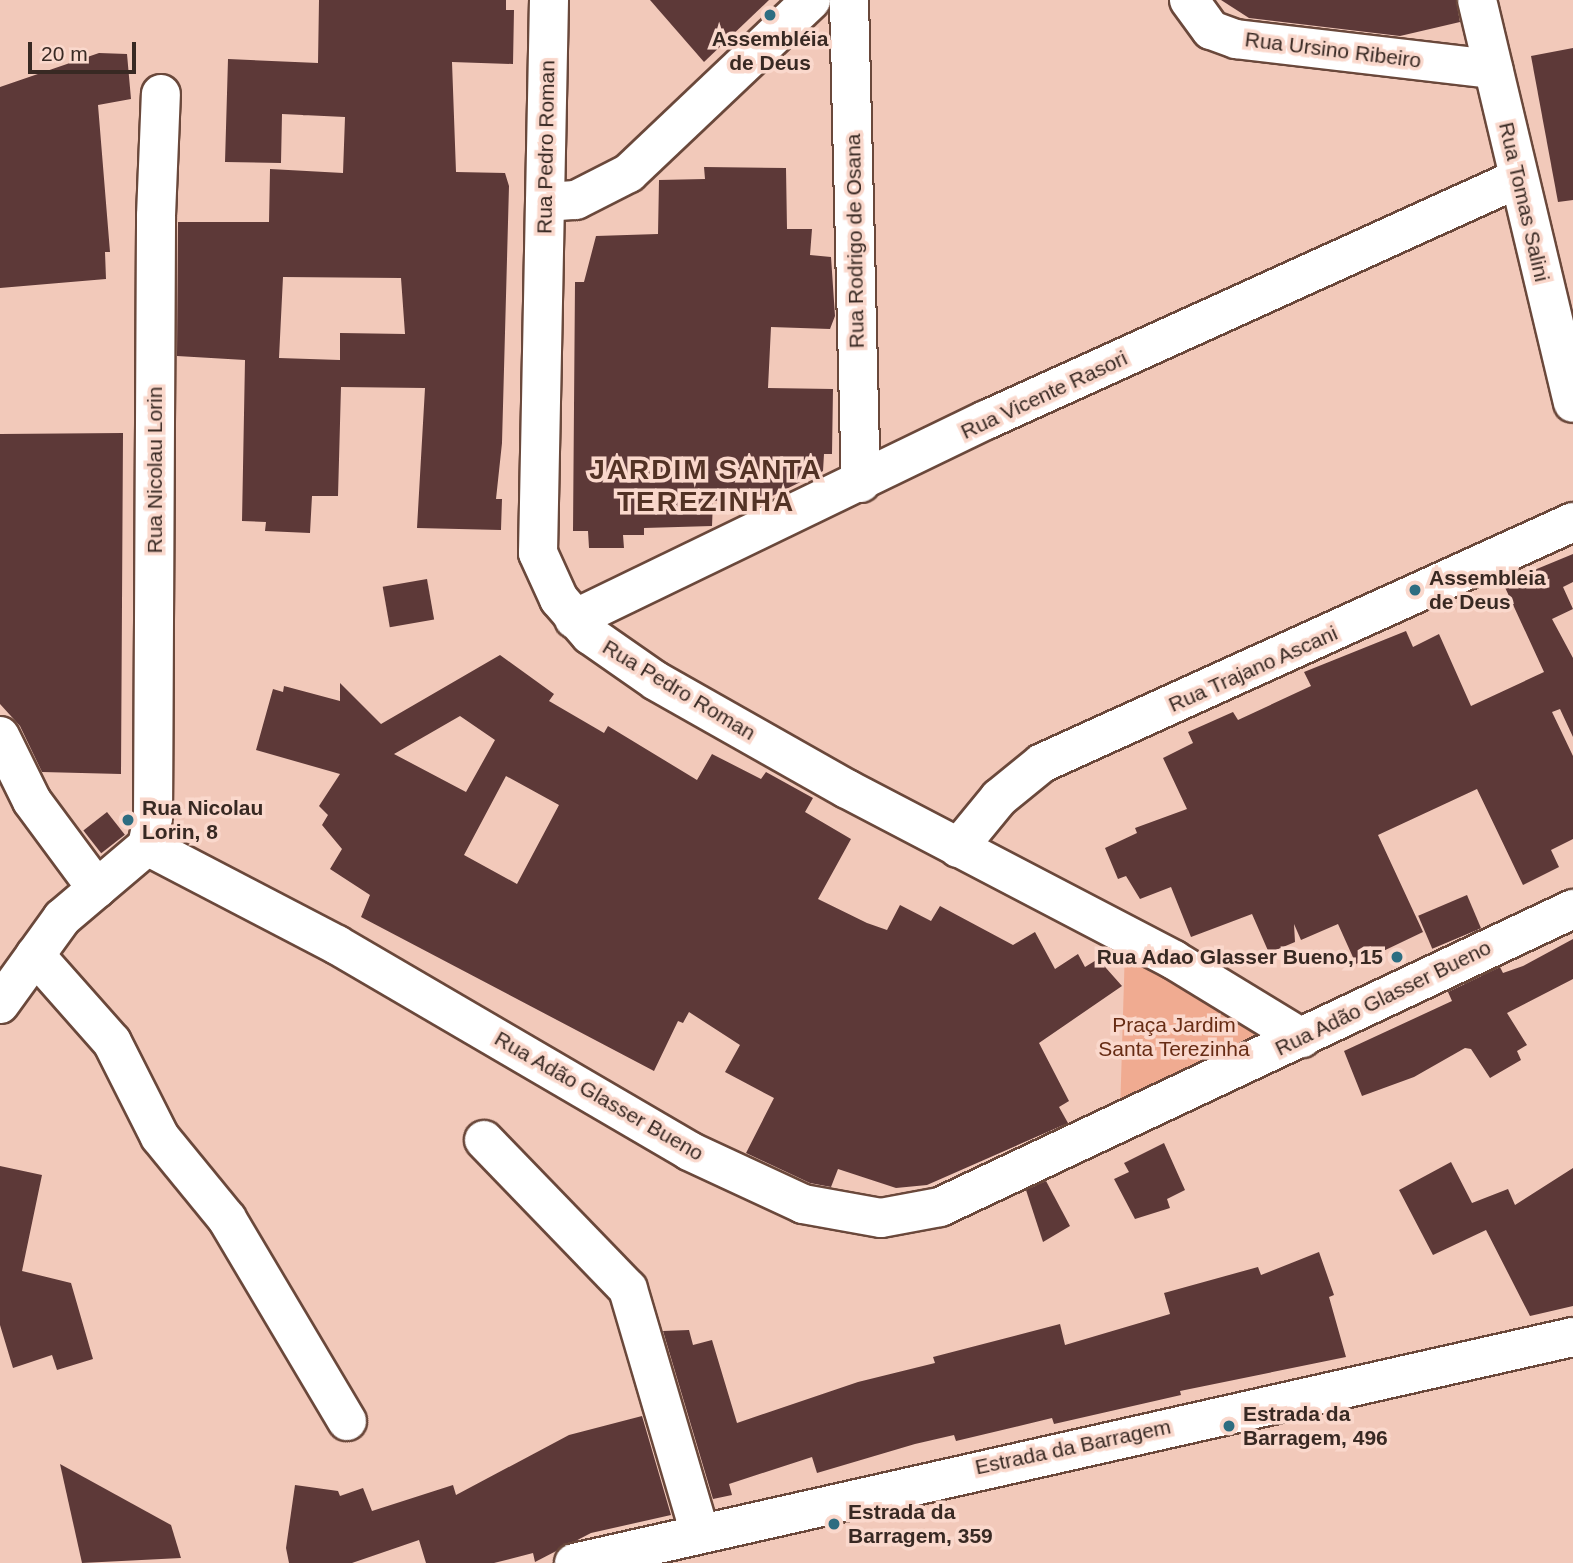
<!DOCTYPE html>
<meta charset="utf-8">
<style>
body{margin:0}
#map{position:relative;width:1573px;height:1563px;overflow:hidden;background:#f2c9ba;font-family:Arial,sans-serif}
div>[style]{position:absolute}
.green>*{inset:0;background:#f0ab91}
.building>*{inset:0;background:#5d3938;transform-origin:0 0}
.roads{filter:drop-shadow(2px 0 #6a483b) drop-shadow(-2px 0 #6a483b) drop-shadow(0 2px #6a483b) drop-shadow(0 -2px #6a483b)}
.minor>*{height:38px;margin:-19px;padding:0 19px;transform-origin:19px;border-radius:19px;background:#fff}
.dots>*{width:19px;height:19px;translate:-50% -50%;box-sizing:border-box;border:4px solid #fad8cc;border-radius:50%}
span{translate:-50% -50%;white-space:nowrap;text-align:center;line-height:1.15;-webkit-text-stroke:7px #fad8cc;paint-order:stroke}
.poi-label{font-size:21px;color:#382923;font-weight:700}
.left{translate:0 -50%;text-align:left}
.right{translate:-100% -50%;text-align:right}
.street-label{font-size:21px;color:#382923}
.park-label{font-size:21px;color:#672c14}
.district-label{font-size:28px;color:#523225;font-weight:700;letter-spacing:2px}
.scale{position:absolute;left:28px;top:42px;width:108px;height:32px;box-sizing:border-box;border:4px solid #382923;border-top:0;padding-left:9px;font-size:21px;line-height:24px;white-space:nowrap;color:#382923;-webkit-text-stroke:5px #fad8cc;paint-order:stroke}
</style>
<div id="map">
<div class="green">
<div style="clip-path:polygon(1125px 948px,1283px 1045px,1120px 1114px)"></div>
</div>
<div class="building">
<div style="clip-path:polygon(evenodd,319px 0,506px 0,506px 10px,514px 10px,513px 64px,452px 62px,456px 172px,505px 173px,509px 186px,502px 443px,496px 499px,502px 499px,501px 530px,417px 528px,425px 388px,341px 387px,338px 496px,312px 496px,310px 533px,265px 531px,266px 522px,242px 521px,245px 360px,177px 356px,178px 222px,269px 222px,270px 169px,343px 173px,345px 117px,282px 114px,281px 163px,225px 162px,228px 59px,318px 63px,319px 0,283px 277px,401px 278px,405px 334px,340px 333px,340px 370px,340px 360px,279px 358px,283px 277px)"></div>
<div style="clip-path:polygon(650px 0,769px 0,704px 62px)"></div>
<div style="clip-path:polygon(1221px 0,1456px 0,1460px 22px,1400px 36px,1249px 18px)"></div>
<div style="clip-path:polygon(1573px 48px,1573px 200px,1558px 202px,1531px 56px)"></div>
<div style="clip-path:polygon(99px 53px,127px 54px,131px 99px,98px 105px,110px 252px,105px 252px,106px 279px,0 288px,0 87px)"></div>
<div style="clip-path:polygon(704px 167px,786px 168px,787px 229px,812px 229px,810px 255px,831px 257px,835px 316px,830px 329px,771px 327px,768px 388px,833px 389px,832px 454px,824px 454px,823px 471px,772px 496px,713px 501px,712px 526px,644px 528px,644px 535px,623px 535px,624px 548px,589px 548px,588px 531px,573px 531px,575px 282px,584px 282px,596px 236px,658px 234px,659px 180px,705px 179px)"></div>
<div style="clip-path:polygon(123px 433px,121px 774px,42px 772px,20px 726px,0 704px,0 434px)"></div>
<div style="clip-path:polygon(1573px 554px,1573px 582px,1563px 587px,1573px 609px,1552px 619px,1573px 658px,1573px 737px,1560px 709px,1552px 712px,1573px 756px,1573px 839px,1551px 850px,1559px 867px,1523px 885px,1477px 789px,1378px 835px,1423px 932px,1356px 964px,1338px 924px,1301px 940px,1294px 924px,1295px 942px,1269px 953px,1252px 914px,1191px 937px,1171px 887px,1140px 899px,1126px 876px,1118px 879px,1105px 848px,1137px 833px,1135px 828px,1187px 809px,1163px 758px,1193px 743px,1188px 732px,1233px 712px,1238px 720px,1311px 686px,1304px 672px,1406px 631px,1413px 647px,1439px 634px,1471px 706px,1544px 672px,1503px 583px)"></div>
<div style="left:427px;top:579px;width:41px;height:45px;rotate:80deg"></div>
<div style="clip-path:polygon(evenodd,500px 655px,554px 694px,549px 701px,604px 733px,608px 726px,697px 780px,712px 754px,761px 779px,766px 772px,813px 798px,805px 812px,851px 839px,818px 899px,867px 923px,887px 930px,900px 905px,931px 921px,940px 906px,1013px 945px,1035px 932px,1055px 969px,1078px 954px,1085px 967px,1098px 959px,1122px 986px,1039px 1043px,1069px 1101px,1059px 1107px,1068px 1123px,927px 1185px,896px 1188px,838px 1169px,831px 1187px,810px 1183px,746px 1153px,774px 1098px,725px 1072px,740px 1045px,689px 1012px,683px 1023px,678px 1021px,654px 1071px,361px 917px,370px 895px,330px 869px,342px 849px,322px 825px,328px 815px,319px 806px,340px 774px,256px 750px,273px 689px,283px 692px,284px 686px,340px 701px,340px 683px,381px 724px,500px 655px,460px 716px,495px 740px,466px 792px,394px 754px,460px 716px,500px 655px,506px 776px,559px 805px,517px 884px,464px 855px,506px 776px)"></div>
<div style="left:107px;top:812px;width:29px;height:30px;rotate:52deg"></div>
<div style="left:1467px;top:895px;width:36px;height:53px;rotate:67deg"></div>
<div style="clip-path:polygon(1573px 939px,1573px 979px,1507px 1013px,1527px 1045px,1517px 1051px,1521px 1060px,1490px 1078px,1471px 1049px,1465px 1048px,1414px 1077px,1362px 1096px,1344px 1051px,1452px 1001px,1448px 992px,1500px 967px,1503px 973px,1523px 966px)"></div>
<div style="clip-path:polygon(1164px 1143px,1185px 1190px,1167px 1199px,1170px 1208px,1135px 1219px,1114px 1179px,1129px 1172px,1124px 1163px)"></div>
<div style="clip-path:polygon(1451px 1162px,1472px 1203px,1508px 1189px,1515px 1205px,1573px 1168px,1573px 1306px,1530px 1316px,1486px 1230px,1433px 1255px,1399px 1190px)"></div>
<div style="clip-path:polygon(0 1166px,42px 1175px,22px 1271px,71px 1283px,93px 1359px,57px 1370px,52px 1355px,13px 1368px,0 1325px)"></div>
<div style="clip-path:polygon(1046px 1181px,1070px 1226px,1043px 1242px,1026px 1190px)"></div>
<div style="clip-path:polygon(1319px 1252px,1334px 1295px,1329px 1297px,1346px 1357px,1180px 1391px,1181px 1395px,1054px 1424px,1052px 1418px,956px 1441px,954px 1435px,915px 1444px,817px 1473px,812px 1457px,729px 1484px,732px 1495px,713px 1499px,663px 1331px,689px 1330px,693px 1345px,712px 1340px,737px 1423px,858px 1382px,935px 1363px,933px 1357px,1060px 1324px,1065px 1345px,1170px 1314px,1164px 1293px,1258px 1267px,1261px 1275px)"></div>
<div style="clip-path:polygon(642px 1416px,671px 1515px,591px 1533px,535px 1562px,533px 1553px,494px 1563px,426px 1563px,419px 1540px,352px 1563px,289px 1563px,286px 1548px,295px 1485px,338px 1491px,340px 1496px,363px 1488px,372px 1511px,453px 1485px,456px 1495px,569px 1435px)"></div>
<div style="clip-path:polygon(60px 1464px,171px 1525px,181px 1558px,82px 1563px)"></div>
</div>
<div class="roads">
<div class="minor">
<div style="left:549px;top:0;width:553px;rotate:91.14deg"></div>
<div style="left:538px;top:553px;width:51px;rotate:65.5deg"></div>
<div style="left:559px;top:599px;width:48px;rotate:49.3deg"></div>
<div style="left:590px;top:635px;width:80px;rotate:34.9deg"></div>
<div style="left:656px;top:681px;width:219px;rotate:29.5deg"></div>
<div style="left:847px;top:789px;width:369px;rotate:27.6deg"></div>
<div style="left:1174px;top:960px;width:150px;rotate:31.4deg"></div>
<div style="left:849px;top:0;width:483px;rotate:88.6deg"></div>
<div style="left:1189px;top:0;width:37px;rotate:54deg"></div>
<div style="left:1211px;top:30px;width:27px;rotate:20deg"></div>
<div style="left:1236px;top:39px;width:259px;rotate:6.7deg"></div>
<div style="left:1477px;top:0;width:414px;rotate:76.6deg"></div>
<div style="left:545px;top:202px;width:31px;rotate:-4deg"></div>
<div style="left:576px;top:200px;width:59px;rotate:-27deg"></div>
<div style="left:629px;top:173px;width:251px;rotate:-43.5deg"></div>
<div style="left:574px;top:619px;width:458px;rotate:-25.8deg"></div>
<div style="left:986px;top:420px;width:583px;rotate:-24.41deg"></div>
<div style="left:0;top:736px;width:72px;rotate:63.8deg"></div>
<div style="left:32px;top:801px;width:109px;rotate:53.5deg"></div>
<div style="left:147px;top:846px;width:29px;rotate:-78deg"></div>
<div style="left:153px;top:818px;width:602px;rotate:-89.71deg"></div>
<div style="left:156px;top:216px;width:122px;rotate:-87.7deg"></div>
<div style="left:958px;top:848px;width:65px;rotate:-50.6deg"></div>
<div style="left:999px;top:798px;width:55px;rotate:-39.1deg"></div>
<div style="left:1042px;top:763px;width:583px;rotate:-24.41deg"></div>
<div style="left:35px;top:955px;width:116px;rotate:48.5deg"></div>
<div style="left:112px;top:1042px;width:106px;rotate:63.2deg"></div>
<div style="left:160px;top:1137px;width:106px;rotate:50.7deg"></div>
<div style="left:227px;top:1219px;width:235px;rotate:59.3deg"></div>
<div style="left:0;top:1004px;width:106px;rotate:-54.2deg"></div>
<div style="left:62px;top:918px;width:111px;rotate:-40.3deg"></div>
<div style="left:147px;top:846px;width:214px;rotate:27.5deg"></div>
<div style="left:337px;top:945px;width:408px;rotate:30.3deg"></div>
<div style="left:689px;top:1151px;width:126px;rotate:24.9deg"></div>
<div style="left:803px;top:1204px;width:79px;rotate:10.2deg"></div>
<div style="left:881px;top:1218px;width:60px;rotate:-10.6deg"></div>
<div style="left:940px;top:1207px;width:700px;rotate:-25.21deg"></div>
<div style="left:484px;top:1140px;width:207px;rotate:46deg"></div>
<div style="left:628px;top:1289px;width:252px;rotate:73.6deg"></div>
<div style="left:574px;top:1563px;width:1024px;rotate:-12.75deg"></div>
</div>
</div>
<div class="dots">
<div style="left:770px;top:15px;background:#2d6d81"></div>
<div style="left:1415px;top:590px;background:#2d6d81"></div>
<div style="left:128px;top:820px;background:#2d6d81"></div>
<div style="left:1397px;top:957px;background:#2d6d81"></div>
<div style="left:1229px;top:1426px;background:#2d6d81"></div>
<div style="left:834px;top:1524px;background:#2d6d81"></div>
</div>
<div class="poi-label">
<span style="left:770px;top:51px">Assembléia<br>de Deus</span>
<span class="left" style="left:1429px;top:590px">Assembleia<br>de Deus</span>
<span class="left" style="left:142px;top:820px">Rua Nicolau<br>Lorin, 8</span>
<span class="right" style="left:1383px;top:957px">Rua Adao Glasser Bueno, 15</span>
<span class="left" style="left:1243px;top:1426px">Estrada da<br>Barragem, 496</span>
<span class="left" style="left:848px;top:1524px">Estrada da<br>Barragem, 359</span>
</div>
<div class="street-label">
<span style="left:1333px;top:50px;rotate:7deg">Rua Ursino Ribeiro</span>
<span style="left:546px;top:147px;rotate:-89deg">Rua Pedro Roman</span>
<span style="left:1524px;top:202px;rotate:77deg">Rua Tomas Salini</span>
<span style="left:855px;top:241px;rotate:-91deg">Rua Rodrigo de Osana</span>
<span style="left:1044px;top:395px;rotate:-25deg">Rua Vicente Rasori</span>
<span style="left:155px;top:470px;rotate:-90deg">Rua Nicolau Lorin</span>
<span style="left:1253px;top:669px;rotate:-24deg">Rua Trajano Ascani</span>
<span style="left:679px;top:690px;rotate:31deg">Rua Pedro Roman</span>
<span style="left:1383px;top:998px;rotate:-26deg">Rua Adão Glasser Bueno</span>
<span style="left:599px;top:1096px;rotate:30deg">Rua Adão Glasser Bueno</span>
<span style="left:1073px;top:1447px;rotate:-12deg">Estrada da Barragem</span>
</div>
<div class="park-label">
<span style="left:1174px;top:1037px">Praça Jardim<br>Santa Terezinha</span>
</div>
<div class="district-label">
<span style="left:706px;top:486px">JARDIM SANTA<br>TEREZINHA</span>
</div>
<div class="scale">20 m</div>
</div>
